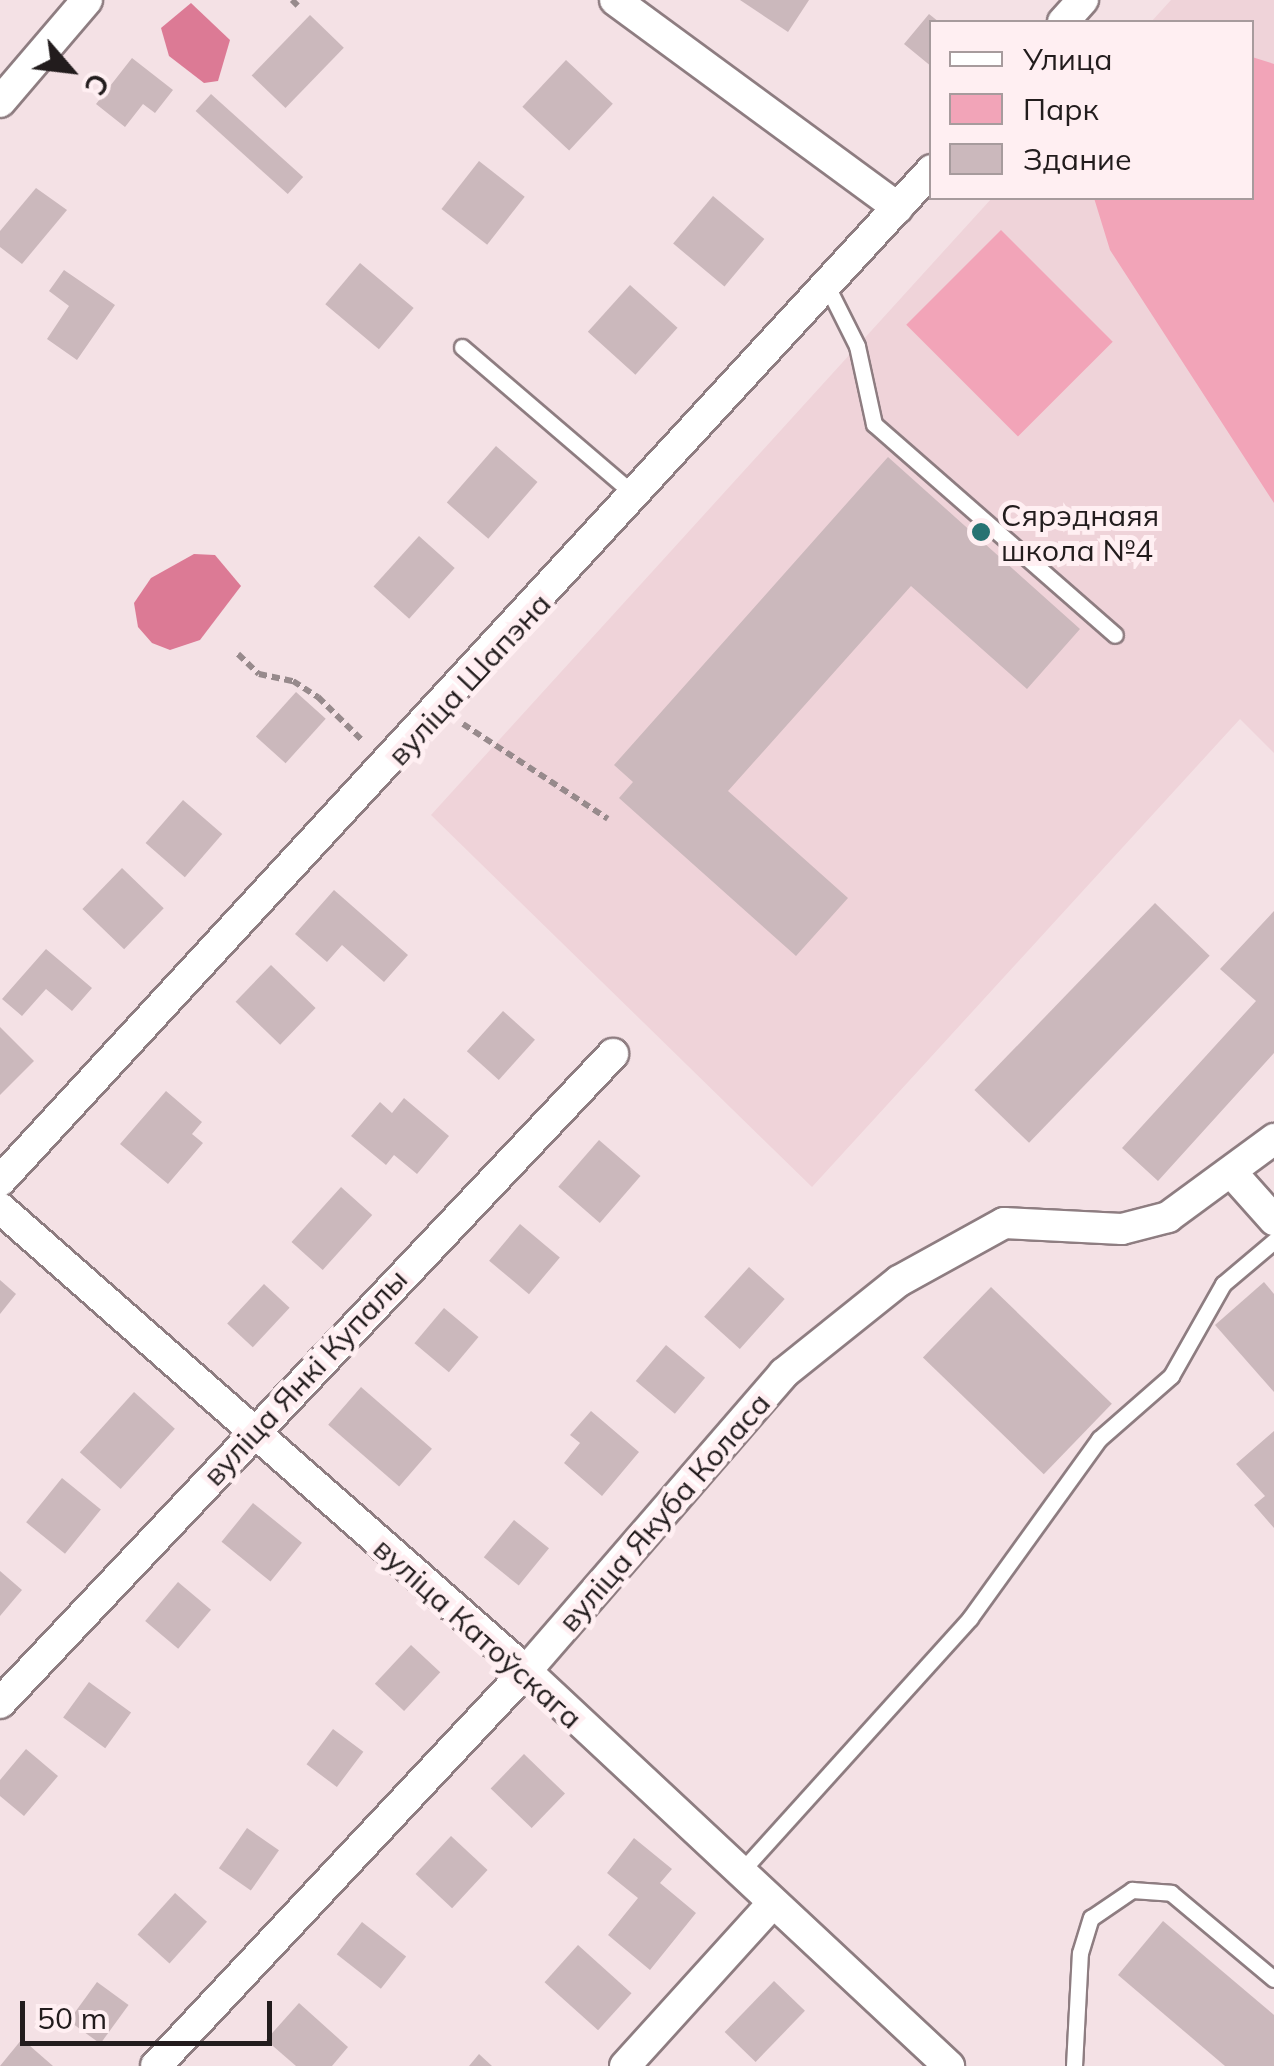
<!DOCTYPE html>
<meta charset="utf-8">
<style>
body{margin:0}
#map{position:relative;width:1274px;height:2066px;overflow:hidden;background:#f4e1e5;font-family:Mulish,sans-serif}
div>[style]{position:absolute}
.built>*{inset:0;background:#efd3d9}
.green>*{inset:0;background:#f2a4b8;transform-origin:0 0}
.water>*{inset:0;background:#dc7a95}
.building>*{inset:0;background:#cbb8bc;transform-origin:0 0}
.path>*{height:6px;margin-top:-3px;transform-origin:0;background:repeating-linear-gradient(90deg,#978a8c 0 8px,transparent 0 13px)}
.roads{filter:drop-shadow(2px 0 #8e7d81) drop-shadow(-2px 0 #8e7d81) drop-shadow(0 2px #8e7d81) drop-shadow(0 -2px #8e7d81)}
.lane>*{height:15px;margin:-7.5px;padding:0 7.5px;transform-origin:7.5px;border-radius:7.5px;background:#fff}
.street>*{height:30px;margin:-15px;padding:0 15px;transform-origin:15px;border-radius:15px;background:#fff}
.dots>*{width:28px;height:28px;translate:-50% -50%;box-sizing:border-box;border:5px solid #ffeff2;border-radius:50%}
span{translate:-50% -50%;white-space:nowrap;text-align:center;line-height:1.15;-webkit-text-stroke:10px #ffeff2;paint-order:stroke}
.poi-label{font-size:30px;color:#221c1d}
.left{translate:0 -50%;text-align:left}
.street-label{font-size:30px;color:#221c1d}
.legend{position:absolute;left:929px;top:20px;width:325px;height:180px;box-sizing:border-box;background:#ffeff2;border:2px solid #a79b9d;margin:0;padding:12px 18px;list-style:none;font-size:30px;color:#221c1d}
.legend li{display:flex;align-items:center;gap:20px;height:50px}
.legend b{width:50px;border:2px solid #a79b9d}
.north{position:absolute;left:20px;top:20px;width:100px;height:100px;-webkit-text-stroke:8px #ffeff2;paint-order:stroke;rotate:118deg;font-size:28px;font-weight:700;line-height:40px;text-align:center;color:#221c1d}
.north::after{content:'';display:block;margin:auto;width:35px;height:45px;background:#221c1d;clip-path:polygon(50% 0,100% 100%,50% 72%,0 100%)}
.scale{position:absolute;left:20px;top:2001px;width:252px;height:45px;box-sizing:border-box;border:5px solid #221c1d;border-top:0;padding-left:12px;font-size:30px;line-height:35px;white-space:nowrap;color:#221c1d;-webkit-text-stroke:8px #ffeff2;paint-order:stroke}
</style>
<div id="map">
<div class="built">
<div style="clip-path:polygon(1171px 0,1274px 0,1274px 753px,1240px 719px,812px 1187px,431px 815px,992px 198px,1252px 198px,1252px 22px,1151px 22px)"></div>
</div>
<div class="green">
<div style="clip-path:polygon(1252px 57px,1274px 64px,1274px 503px,1110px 250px,1094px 198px,1252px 198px)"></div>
<div style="left:1001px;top:230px;width:158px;height:134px;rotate:45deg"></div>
</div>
<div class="water">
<div style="clip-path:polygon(191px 3px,230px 40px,218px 81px,204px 83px,169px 56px,161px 28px)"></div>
<div style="clip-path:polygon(194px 554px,215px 555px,241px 586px,200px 640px,170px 650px,152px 643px,138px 627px,134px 603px,151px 578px)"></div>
</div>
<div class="building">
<div style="clip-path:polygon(740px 0,809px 0,788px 32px)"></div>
<div style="clip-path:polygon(929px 14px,939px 22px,932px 22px,932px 67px,904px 44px)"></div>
<div style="left:310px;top:15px;width:47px;height:84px;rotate:44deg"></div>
<div style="clip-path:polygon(132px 58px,173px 90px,155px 113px,143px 104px,125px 127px,96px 104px)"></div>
<div style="left:566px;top:60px;width:64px;height:64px;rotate:43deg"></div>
<div style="left:211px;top:94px;width:124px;height:23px;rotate:42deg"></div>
<div style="left:479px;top:161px;width:58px;height:61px;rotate:38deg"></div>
<div style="clip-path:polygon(36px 188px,67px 210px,22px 264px,0 247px,0 231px)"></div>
<div style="left:713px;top:196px;width:67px;height:62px;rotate:40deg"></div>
<div style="left:360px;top:263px;width:70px;height:54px;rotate:40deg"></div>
<div style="clip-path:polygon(64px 270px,115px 305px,77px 360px,47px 339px,69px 306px,49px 291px)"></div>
<div style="left:630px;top:285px;width:64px;height:63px;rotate:42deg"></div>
<div style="left:496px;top:446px;width:55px;height:75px;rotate:41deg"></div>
<div style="clip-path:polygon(888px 457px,1080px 629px,1027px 689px,911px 586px,728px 791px,848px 898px,796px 956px,619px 798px,633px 782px,614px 765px)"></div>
<div style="left:419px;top:536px;width:48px;height:68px;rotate:42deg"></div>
<div style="left:296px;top:692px;width:40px;height:60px;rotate:42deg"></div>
<div style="left:183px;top:800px;width:52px;height:57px;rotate:41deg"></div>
<div style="left:122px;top:868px;width:58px;height:57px;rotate:44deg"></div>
<div style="clip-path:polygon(334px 890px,408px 955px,384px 982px,342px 945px,327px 962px,295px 934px)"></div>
<div style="left:1155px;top:903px;width:76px;height:260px;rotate:44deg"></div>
<div style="clip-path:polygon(1274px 911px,1274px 1053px,1158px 1181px,1122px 1148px,1256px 1001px,1220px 969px)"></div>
<div style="clip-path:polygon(46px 949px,92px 988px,72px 1011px,46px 989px,22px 1016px,2px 999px)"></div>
<div style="left:271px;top:965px;width:62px;height:51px;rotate:44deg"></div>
<div style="left:503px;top:1011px;width:43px;height:54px;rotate:42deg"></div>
<div style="clip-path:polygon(0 1027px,34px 1061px,0 1095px)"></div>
<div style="clip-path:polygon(166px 1091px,202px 1122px,192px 1134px,203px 1143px,168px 1184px,120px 1144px)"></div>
<div style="clip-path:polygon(404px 1098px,449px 1136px,417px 1174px,394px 1155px,386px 1165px,351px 1136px,380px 1102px,392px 1113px)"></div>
<div style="left:599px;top:1140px;width:55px;height:62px;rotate:41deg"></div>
<div style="left:341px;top:1187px;width:42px;height:74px;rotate:42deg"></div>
<div style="left:520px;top:1224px;width:52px;height:48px;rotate:40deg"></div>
<div style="left:749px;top:1267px;width:48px;height:67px;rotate:42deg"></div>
<div style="clip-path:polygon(0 1280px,16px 1294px,0 1314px)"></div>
<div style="clip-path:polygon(1264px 1282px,1274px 1294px,1274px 1392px,1215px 1325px)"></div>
<div style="left:264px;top:1284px;width:35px;height:54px;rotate:43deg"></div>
<div style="left:991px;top:1287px;width:168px;height:98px;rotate:44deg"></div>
<div style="left:444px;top:1308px;width:45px;height:46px;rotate:40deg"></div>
<div style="left:666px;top:1345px;width:51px;height:47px;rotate:40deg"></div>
<div style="left:361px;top:1387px;width:94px;height:50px;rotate:41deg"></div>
<div style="left:134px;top:1392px;width:55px;height:81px;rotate:42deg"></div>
<div style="clip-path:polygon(591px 1411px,639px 1452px,602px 1496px,564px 1463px,580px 1443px,570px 1435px)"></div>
<div style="clip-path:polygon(1274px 1431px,1274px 1528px,1254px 1505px,1265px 1496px,1236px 1464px)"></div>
<div style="left:62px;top:1478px;width:50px;height:57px;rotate:39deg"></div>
<div style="left:253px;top:1503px;width:63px;height:50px;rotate:39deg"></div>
<div style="left:514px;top:1520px;width:45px;height:48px;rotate:39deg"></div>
<div style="clip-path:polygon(0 1571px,22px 1590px,0 1616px)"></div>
<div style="left:178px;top:1582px;width:43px;height:51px;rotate:40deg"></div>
<div style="left:411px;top:1645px;width:40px;height:53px;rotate:43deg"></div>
<div style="left:89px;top:1682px;width:52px;height:44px;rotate:36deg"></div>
<div style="left:333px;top:1729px;width:38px;height:44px;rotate:37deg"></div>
<div style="clip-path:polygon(26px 1749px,58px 1776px,24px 1816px,0 1796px,0 1780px)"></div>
<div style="left:524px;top:1754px;width:57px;height:48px;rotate:44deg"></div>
<div style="left:247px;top:1828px;width:39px;height:49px;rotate:35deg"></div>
<div style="left:451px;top:1836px;width:50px;height:52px;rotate:43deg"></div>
<div style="clip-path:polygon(634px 1838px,672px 1869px,660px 1883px,696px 1913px,650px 1970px,608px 1935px,638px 1898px,607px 1873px)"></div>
<div style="left:175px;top:1893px;width:43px;height:56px;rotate:42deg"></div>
<div style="clip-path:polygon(1163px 1921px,1274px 2015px,1274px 2066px,1225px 2066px,1118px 1975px)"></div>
<div style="left:362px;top:1922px;width:56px;height:41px;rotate:38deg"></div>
<div style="left:578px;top:1945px;width:72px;height:50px;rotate:42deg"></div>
<div style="left:774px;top:1981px;width:43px;height:71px;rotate:44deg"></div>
<div style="left:97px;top:1982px;width:39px;height:48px;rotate:36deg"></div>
<div style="clip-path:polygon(299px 2003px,348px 2047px,332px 2066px,296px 2066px,266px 2040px)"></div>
<div style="clip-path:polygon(22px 2039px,53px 2066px,0 2066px)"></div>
<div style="clip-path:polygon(479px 2054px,492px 2066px,469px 2066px)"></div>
</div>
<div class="path">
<div style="left:292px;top:0;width:8px;rotate:45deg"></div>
<div style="left:238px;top:654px;width:29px;rotate:44deg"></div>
<div style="left:259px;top:674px;width:35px;rotate:12deg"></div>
<div style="left:293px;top:681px;width:30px;rotate:33deg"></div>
<div style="left:318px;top:697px;width:63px;rotate:44.4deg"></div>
<div style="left:463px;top:724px;width:173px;rotate:33.2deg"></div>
</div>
<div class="roads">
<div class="lane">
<div style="left:827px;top:286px;width:67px;rotate:63.4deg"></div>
<div style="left:857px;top:346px;width:80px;rotate:77.7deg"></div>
<div style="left:874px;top:424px;width:320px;rotate:41.2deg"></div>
<div style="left:462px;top:347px;width:230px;rotate:40.6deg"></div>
<div style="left:738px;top:1875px;width:346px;rotate:-47.9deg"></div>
<div style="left:970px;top:1618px;width:221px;rotate:-54.2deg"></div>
<div style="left:1099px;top:1439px;width:96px;rotate:-41.2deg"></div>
<div style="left:1171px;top:1376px;width:106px;rotate:-60.5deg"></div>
<div style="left:1223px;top:1284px;width:67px;rotate:-40.1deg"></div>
<div style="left:1074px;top:2066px;width:113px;rotate:-87deg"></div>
<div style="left:1080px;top:1953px;width:37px;rotate:-73deg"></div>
<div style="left:1091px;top:1918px;width:50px;rotate:-34.3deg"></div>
<div style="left:1132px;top:1890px;width:39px;rotate:4deg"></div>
<div style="left:1171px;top:1893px;width:134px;rotate:39.9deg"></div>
</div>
<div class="street">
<div style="left:615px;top:0;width:351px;rotate:36.3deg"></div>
<div style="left:1063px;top:22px;width:30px;rotate:-48deg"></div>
<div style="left:0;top:102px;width:134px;rotate:-49.5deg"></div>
<div style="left:1233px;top:1174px;width:62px;rotate:48.3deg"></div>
<div style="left:0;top:1181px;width:1375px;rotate:-47.33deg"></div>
<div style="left:0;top:1208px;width:701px;rotate:41.36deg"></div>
<div style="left:526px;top:1671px;width:579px;rotate:43.04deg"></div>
<div style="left:0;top:1703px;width:893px;rotate:-46.63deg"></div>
<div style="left:156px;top:2066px;width:541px;rotate:-46.87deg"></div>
<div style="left:526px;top:1671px;width:394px;rotate:-49.1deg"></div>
<div style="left:784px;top:1373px;width:147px;rotate:-38.7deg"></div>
<div style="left:899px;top:1281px;width:120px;rotate:-28.9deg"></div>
<div style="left:1004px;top:1223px;width:118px;rotate:2.9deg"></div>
<div style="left:1122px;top:1229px;width:48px;rotate:-14.6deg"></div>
<div style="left:1168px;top:1217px;width:132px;rotate:-36.3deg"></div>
<div style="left:625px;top:2066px;width:216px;rotate:-47.8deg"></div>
</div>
</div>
<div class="dots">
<div style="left:981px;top:532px;background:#277272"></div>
</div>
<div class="poi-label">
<span class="left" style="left:1001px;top:532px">Сярэднаяя<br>школа №4</span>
</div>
<div class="street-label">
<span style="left:469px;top:679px;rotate:-47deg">вуліца Шапэна</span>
<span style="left:305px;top:1377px;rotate:-47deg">вуліца Янкі Купалы</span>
<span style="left:664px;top:1512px;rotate:-49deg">вуліца Якуба Коласа</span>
<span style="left:478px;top:1633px;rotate:42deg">вуліца Катоўскага</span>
</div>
<ul class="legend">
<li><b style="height:12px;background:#fff"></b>Улица</li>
<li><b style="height:28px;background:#f2a4b8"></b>Парк</li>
<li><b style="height:28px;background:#cbb8bc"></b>Здание</li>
</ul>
<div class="north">С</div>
<div class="scale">50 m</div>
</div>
